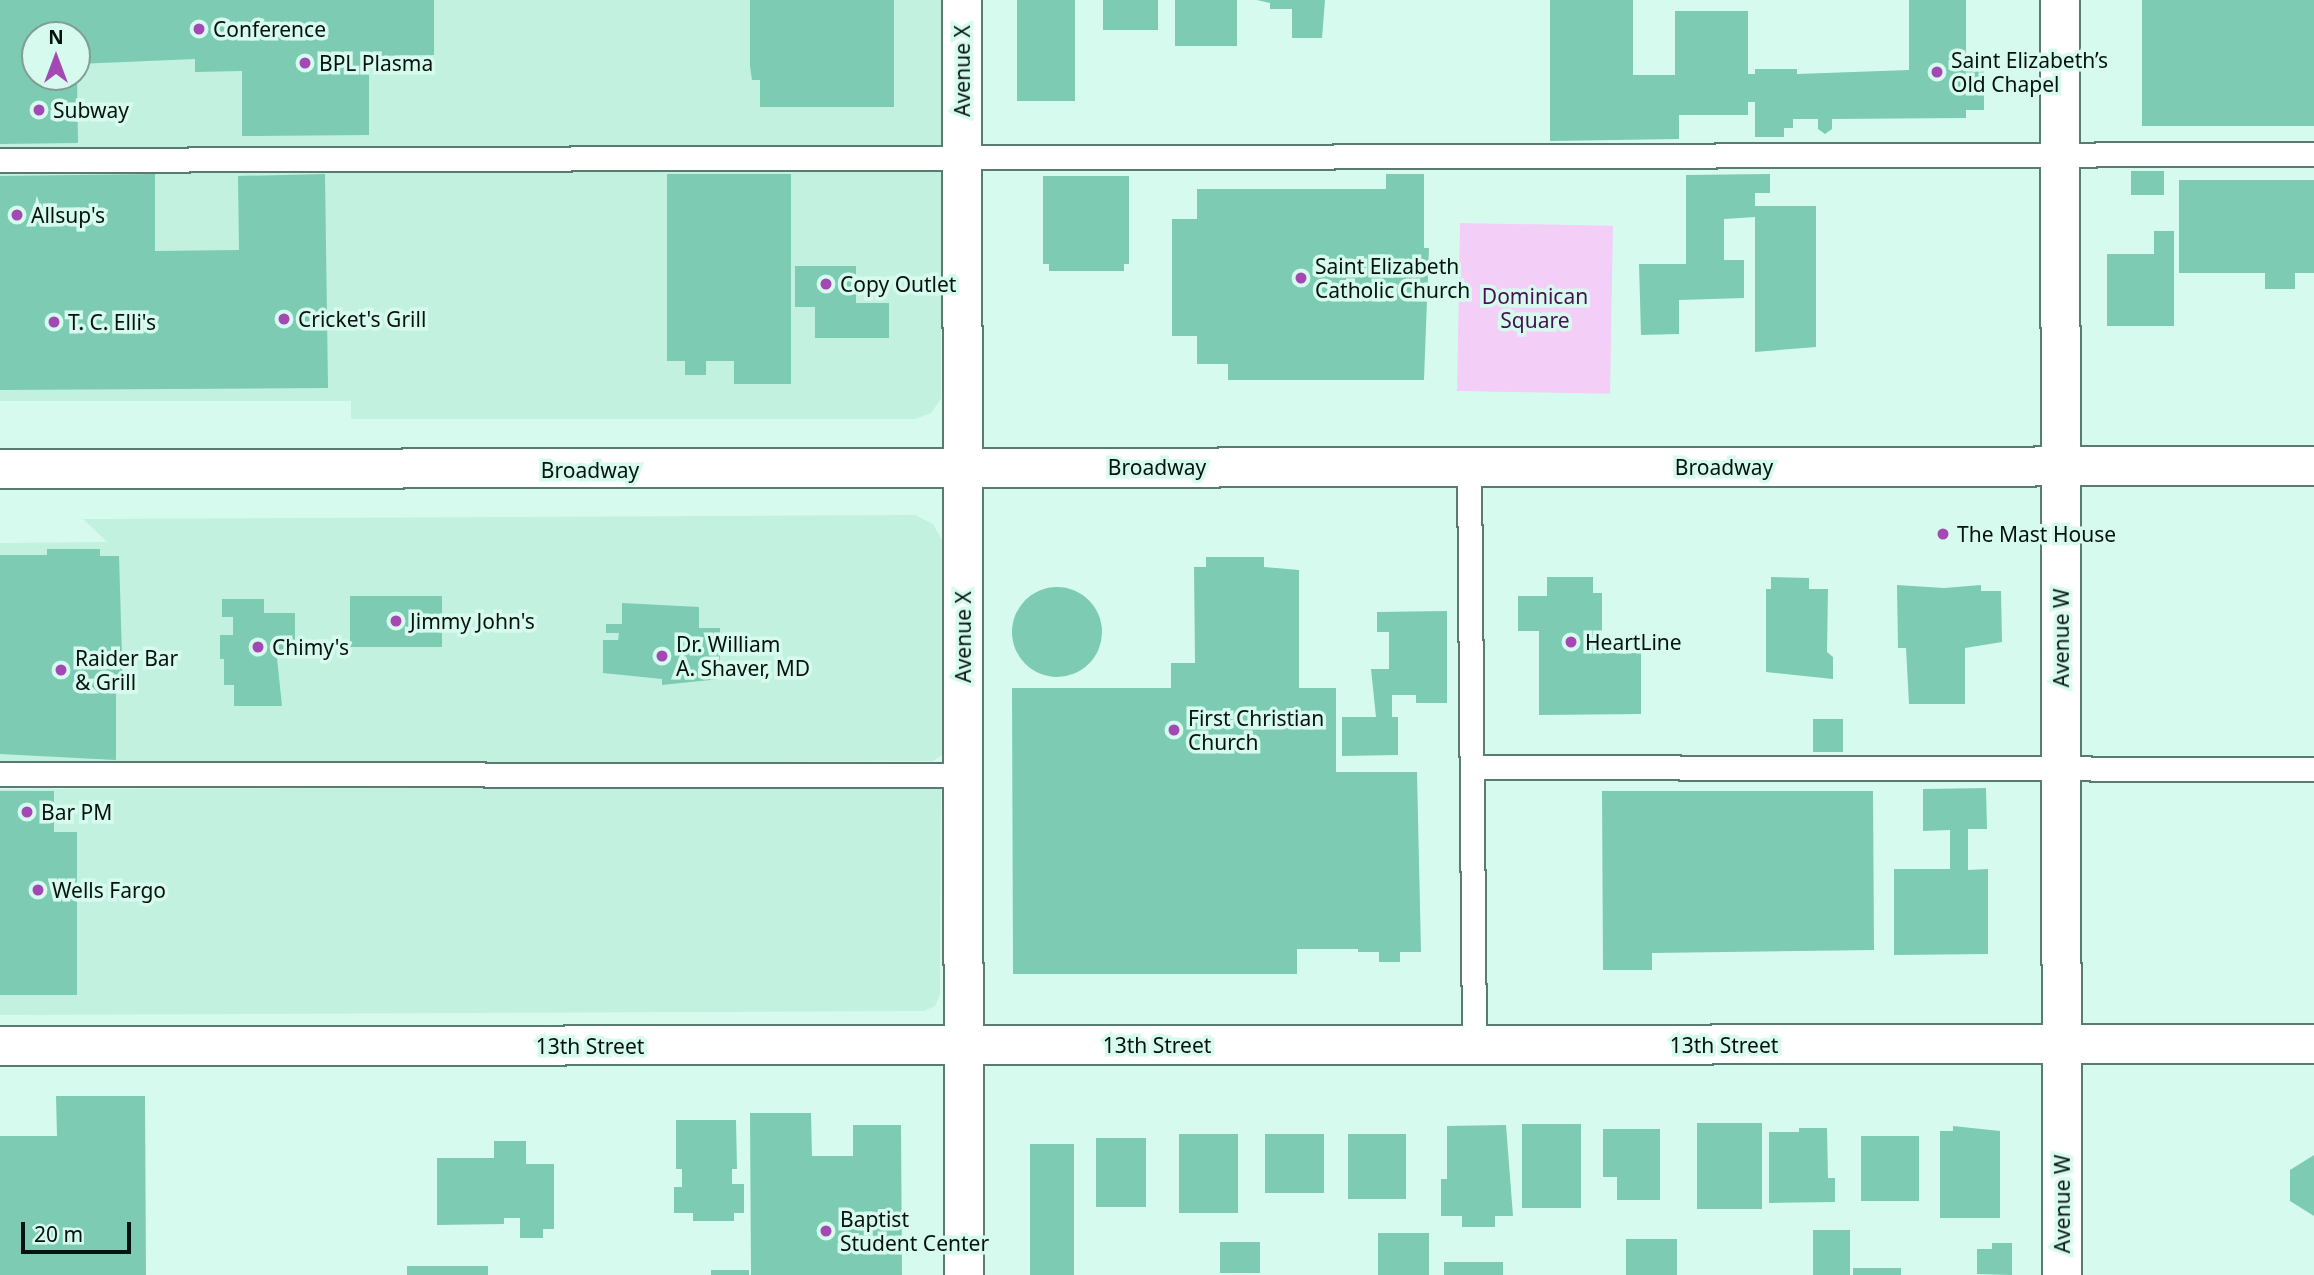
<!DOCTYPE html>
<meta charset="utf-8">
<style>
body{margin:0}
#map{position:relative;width:2314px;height:1275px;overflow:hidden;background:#d6fbee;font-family:"Noto Sans",sans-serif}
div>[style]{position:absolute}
.built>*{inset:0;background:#c2f1e0}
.green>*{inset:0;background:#f3cff8;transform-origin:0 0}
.building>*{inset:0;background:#7ccbb2;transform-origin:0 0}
.round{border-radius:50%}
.roads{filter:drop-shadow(2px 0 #5a7c70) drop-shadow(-2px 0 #5a7c70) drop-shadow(0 2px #5a7c70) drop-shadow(0 -2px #5a7c70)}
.lane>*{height:23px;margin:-11.5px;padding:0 11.5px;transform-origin:11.5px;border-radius:11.5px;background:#fff}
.street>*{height:38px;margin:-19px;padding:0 19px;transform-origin:19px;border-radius:19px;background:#fff}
.secondary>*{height:38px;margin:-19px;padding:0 19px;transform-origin:19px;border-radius:19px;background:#fff}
.dots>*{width:19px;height:19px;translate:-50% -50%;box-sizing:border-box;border:4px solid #d6fbee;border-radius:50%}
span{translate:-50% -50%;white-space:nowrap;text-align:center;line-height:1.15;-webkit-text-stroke:7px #d6fbee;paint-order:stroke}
.poi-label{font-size:21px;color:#05120d}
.left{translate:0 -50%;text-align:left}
.street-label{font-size:21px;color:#05120d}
.park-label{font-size:21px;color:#46114f}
.north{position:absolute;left:21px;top:21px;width:70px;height:70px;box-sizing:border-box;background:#d6fbee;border:2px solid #829e94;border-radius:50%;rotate:0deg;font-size:19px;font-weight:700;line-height:28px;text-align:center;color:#05120d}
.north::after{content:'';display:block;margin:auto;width:24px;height:32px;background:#a449b3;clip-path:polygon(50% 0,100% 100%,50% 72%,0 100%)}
.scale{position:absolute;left:21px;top:1222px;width:110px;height:32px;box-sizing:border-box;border:4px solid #05120d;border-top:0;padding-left:9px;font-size:21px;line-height:24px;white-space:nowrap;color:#05120d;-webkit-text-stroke:5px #d6fbee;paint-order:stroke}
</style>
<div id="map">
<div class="built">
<div style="clip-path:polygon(evenodd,0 0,941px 0,941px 399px,931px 413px,915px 419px,351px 419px,351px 401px,0 401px,0 0,35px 35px,77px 35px,77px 77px,35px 77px,35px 35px)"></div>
<div style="clip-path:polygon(915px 515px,933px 524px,943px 542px,942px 755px,933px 761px,0 766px,0 543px,107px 542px,83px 519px)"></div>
<div style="clip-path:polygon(935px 787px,941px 789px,940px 995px,935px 1006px,924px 1011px,0 1015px,0 789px)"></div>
</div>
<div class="green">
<div style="left:1460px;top:223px;width:153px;height:168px;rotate:1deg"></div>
</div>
<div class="building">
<div style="clip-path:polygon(0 0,434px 0,434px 55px,369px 56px,369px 135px,242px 136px,242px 71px,195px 72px,195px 59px,77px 64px,77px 35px,35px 35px,35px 77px,77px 77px,78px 143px,0 144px)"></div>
<div style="clip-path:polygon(750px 0,894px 0,894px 107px,760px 107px,760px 80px,752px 80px,750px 66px)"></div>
<div style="left:1017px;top:0;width:58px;height:101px"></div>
<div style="left:1103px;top:0;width:55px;height:30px"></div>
<div style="left:1175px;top:0;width:62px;height:46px"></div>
<div style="clip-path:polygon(1257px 0,1325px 0,1322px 38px,1292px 38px,1292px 9px,1270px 9px,1270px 3px)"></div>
<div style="clip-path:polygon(1550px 0,1633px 0,1633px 75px,1675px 75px,1675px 11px,1748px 11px,1748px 74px,1755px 74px,1755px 69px,1797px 69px,1797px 74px,1909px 70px,1909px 0,1966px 0,1966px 69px,1984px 69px,1984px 110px,1966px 110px,1966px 118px,1832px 119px,1832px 129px,1825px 134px,1818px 129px,1818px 119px,1793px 119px,1793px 128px,1784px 128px,1784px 137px,1755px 137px,1755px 102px,1748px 102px,1748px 115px,1679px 115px,1679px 139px,1550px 141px)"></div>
<div style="left:2142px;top:0;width:172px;height:126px"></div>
<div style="left:2131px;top:171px;width:33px;height:24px"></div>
<div style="clip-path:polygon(155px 174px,155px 251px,239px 250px,238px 176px,325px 174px,328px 388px,0 390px,0 176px)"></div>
<div style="clip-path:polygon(667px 174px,791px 174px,791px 384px,734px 384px,734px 361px,706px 361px,706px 375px,685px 375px,685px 361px,667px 361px)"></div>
<div style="clip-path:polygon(1386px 174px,1424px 174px,1424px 248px,1429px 248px,1424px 380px,1228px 380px,1228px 364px,1197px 364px,1197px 336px,1172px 336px,1172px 219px,1197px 219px,1197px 189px,1386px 189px)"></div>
<div style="clip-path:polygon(1770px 174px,1770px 193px,1755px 193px,1755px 206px,1816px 206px,1816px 347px,1755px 352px,1755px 217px,1724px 219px,1724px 260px,1744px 260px,1744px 298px,1679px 300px,1679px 334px,1641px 335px,1639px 264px,1686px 264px,1686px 175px)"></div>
<div style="clip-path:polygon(1043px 176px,1129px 176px,1129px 264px,1124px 264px,1124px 271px,1049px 271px,1049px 264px,1043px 264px)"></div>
<div style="clip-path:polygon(2179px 180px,2314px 180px,2314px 273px,2295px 273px,2295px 289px,2265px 289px,2265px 273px,2179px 273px)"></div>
<div style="clip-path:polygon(2154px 231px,2174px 231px,2174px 326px,2107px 326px,2107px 254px,2154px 254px)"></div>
<div style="clip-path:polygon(795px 266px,856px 266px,856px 303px,889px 303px,889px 338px,815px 338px,815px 307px,795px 307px)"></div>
<div style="clip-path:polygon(47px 549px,100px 549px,100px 556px,119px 556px,123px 689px,116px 689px,116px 760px,0 754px,0 555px,47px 555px)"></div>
<div style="clip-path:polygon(1206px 557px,1264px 557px,1264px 567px,1299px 570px,1299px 688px,1336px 688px,1336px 772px,1417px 772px,1421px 952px,1400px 952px,1400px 962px,1379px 962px,1379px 952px,1358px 952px,1358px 949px,1297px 949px,1297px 974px,1013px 974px,1012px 688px,1171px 688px,1171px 663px,1195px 663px,1194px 567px,1206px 567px)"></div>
<div style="clip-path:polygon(1547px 577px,1593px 577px,1593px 593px,1602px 593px,1602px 653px,1641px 653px,1641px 714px,1539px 715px,1539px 631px,1518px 631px,1518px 596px,1547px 596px)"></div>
<div style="clip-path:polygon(1771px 577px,1809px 578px,1809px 589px,1828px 589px,1827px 652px,1833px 657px,1833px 679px,1766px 672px,1766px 589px,1771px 589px)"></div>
<div style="clip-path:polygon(1897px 585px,1944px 588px,1981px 585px,1981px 591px,2001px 591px,2002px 642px,1965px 648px,1965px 704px,1909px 704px,1906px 648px,1898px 648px)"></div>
<div class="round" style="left:1012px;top:587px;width:90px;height:90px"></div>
<div style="left:350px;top:596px;width:92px;height:51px"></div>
<div style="clip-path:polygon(222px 599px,264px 599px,264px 613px,295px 613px,295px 658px,277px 658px,282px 706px,234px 706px,234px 685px,224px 685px,224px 659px,220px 659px,220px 635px,233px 635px,233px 617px,222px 617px)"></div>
<div style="clip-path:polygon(622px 603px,699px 607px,699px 628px,720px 628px,720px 679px,662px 685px,662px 679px,603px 673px,603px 640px,618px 640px,619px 633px,606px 633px,606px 624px,622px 624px)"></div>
<div style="clip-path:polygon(1447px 611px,1447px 703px,1416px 703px,1416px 695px,1392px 695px,1392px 717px,1398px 717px,1398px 755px,1342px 756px,1342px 717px,1376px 717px,1371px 669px,1389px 669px,1389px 632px,1377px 632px,1377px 612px)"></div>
<div style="left:1813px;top:719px;width:30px;height:33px"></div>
<div style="clip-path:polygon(1986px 788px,1987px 829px,1968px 829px,1968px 870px,1988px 869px,1988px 954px,1894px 955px,1894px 869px,1950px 869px,1950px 830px,1923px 831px,1923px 789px)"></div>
<div style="clip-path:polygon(0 791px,54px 791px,54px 832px,77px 832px,77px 995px,0 995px)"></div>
<div style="clip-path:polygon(1602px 791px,1873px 791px,1874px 950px,1652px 953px,1652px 970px,1603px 970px)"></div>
<div style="clip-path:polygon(56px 1096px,145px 1096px,146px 1275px,0 1275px,0 1136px,57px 1136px)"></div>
<div style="clip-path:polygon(750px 1113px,811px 1113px,812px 1156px,853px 1156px,853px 1125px,901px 1125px,902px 1275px,751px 1275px)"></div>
<div style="clip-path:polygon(676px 1120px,736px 1120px,737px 1169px,732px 1169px,732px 1184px,744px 1184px,744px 1213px,734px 1213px,734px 1221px,693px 1221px,693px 1213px,674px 1213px,674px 1187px,682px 1187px,682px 1169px,676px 1169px)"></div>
<div style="left:1697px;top:1123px;width:65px;height:86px"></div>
<div style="left:1522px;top:1124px;width:59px;height:84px"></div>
<div style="clip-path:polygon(1506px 1125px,1513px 1216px,1495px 1216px,1495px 1227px,1462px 1227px,1462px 1216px,1441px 1216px,1441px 1179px,1447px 1179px,1447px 1126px)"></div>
<div style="clip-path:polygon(1953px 1126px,2000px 1131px,2000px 1218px,1940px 1218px,1940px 1131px,1953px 1131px)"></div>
<div style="clip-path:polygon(1799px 1128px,1827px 1128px,1828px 1178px,1835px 1178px,1835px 1202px,1769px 1203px,1769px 1132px,1799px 1132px)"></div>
<div style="clip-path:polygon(1603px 1129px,1660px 1129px,1660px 1200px,1617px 1200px,1617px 1177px,1603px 1177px)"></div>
<div style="left:1179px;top:1134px;width:59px;height:79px"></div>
<div style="left:1265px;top:1134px;width:59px;height:59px"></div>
<div style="left:1348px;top:1134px;width:58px;height:65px"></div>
<div style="left:1861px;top:1136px;width:58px;height:65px"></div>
<div style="left:1096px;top:1138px;width:50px;height:69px"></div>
<div style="clip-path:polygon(494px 1141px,526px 1141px,526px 1164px,554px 1164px,554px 1229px,543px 1229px,543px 1238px,520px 1238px,520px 1218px,504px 1218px,504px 1224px,437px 1225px,437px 1158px,494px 1158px)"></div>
<div style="left:1074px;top:1144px;width:131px;height:44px;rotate:90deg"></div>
<div style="clip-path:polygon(2314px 1155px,2314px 1216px,2290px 1201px,2290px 1170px)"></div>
<div style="left:1813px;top:1230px;width:37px;height:45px"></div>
<div style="left:1378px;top:1233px;width:51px;height:42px"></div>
<div style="left:1626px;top:1239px;width:51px;height:36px"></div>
<div style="left:1260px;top:1242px;width:31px;height:40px;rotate:90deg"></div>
<div style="clip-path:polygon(1992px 1243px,2012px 1243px,2012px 1275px,1977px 1274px,1977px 1249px,1992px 1249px)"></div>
<div style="left:1444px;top:1262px;width:59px;height:13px"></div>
<div style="left:407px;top:1266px;width:81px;height:9px"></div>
<div style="left:1853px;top:1268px;width:48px;height:7px"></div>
<div style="left:711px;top:1270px;width:38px;height:5px"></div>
</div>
<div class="roads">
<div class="lane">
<div style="left:0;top:160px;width:2314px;rotate:-0.15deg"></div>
<div style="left:1469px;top:467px;width:578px;rotate:89.5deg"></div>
<div style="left:1474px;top:767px;width:840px;rotate:0.14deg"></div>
<div style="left:0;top:774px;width:964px;rotate:0.06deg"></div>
</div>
<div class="street">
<div style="left:2060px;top:0;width:1275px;rotate:89.91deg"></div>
<div style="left:0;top:1046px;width:2314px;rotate:-0.05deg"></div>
</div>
<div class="secondary">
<div style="left:962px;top:0;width:1275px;rotate:89.91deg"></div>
<div style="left:0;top:469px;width:2314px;rotate:-0.07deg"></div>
</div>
</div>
<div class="dots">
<div style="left:199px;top:29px;background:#a449b3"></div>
<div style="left:305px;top:63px;background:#a449b3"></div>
<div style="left:1937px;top:72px;background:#a449b3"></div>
<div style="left:39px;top:110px;background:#a449b3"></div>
<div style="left:17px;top:215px;background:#a449b3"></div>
<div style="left:1301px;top:278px;background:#a449b3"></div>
<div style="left:826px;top:284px;background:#a449b3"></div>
<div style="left:284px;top:319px;background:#a449b3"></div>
<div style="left:54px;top:322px;background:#a449b3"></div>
<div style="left:1943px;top:534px;background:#a449b3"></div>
<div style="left:396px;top:621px;background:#a449b3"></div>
<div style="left:1571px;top:642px;background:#a449b3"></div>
<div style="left:258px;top:647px;background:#a449b3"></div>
<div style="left:662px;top:656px;background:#a449b3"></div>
<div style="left:61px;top:670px;background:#a449b3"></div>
<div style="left:1174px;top:730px;background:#a449b3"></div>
<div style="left:27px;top:812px;background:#a449b3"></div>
<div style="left:38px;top:890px;background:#a449b3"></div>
<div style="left:826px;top:1231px;background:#a449b3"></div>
</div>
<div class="poi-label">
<span class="left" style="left:213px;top:29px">Conference</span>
<span class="left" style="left:1951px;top:72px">Saint Elizabeth’s<br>Old Chapel</span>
<span class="left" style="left:319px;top:63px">BPL Plasma</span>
<span class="left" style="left:53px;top:110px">Subway</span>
<span class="left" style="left:31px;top:215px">Allsup's</span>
<span class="left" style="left:1315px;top:278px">Saint Elizabeth<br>Catholic Church</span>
<span class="left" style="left:840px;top:284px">Copy Outlet</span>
<span class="left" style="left:298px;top:319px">Cricket's Grill</span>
<span class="left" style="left:68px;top:322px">T. C. Elli's</span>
<span class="left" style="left:1957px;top:534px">The Mast House</span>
<span class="left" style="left:410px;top:621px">Jimmy John's</span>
<span class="left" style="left:1585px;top:642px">HeartLine</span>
<span class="left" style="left:676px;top:656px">Dr. William<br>A. Shaver, MD</span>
<span class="left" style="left:272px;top:647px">Chimy's</span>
<span class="left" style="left:75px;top:670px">Raider Bar<br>&amp; Grill</span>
<span class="left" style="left:1188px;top:730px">First Christian<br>Church</span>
<span class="left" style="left:41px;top:812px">Bar PM</span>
<span class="left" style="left:52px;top:890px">Wells Fargo</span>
<span class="left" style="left:840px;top:1231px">Baptist<br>Student Center</span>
</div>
<div class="street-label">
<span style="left:962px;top:71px;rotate:-90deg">Avenue X</span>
<span style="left:1157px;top:467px">Broadway</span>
<span style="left:1724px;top:467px">Broadway</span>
<span style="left:590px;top:470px">Broadway</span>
<span style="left:963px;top:637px;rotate:-90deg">Avenue X</span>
<span style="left:2061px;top:638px;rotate:-90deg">Avenue W</span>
<span style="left:1157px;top:1045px">13th Street</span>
<span style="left:1724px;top:1045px">13th Street</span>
<span style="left:590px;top:1046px">13th Street</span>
<span style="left:2062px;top:1204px;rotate:-90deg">Avenue W</span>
</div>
<div class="park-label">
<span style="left:1535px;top:308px">Dominican<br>Square</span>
</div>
<div class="north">N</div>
<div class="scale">20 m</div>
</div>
